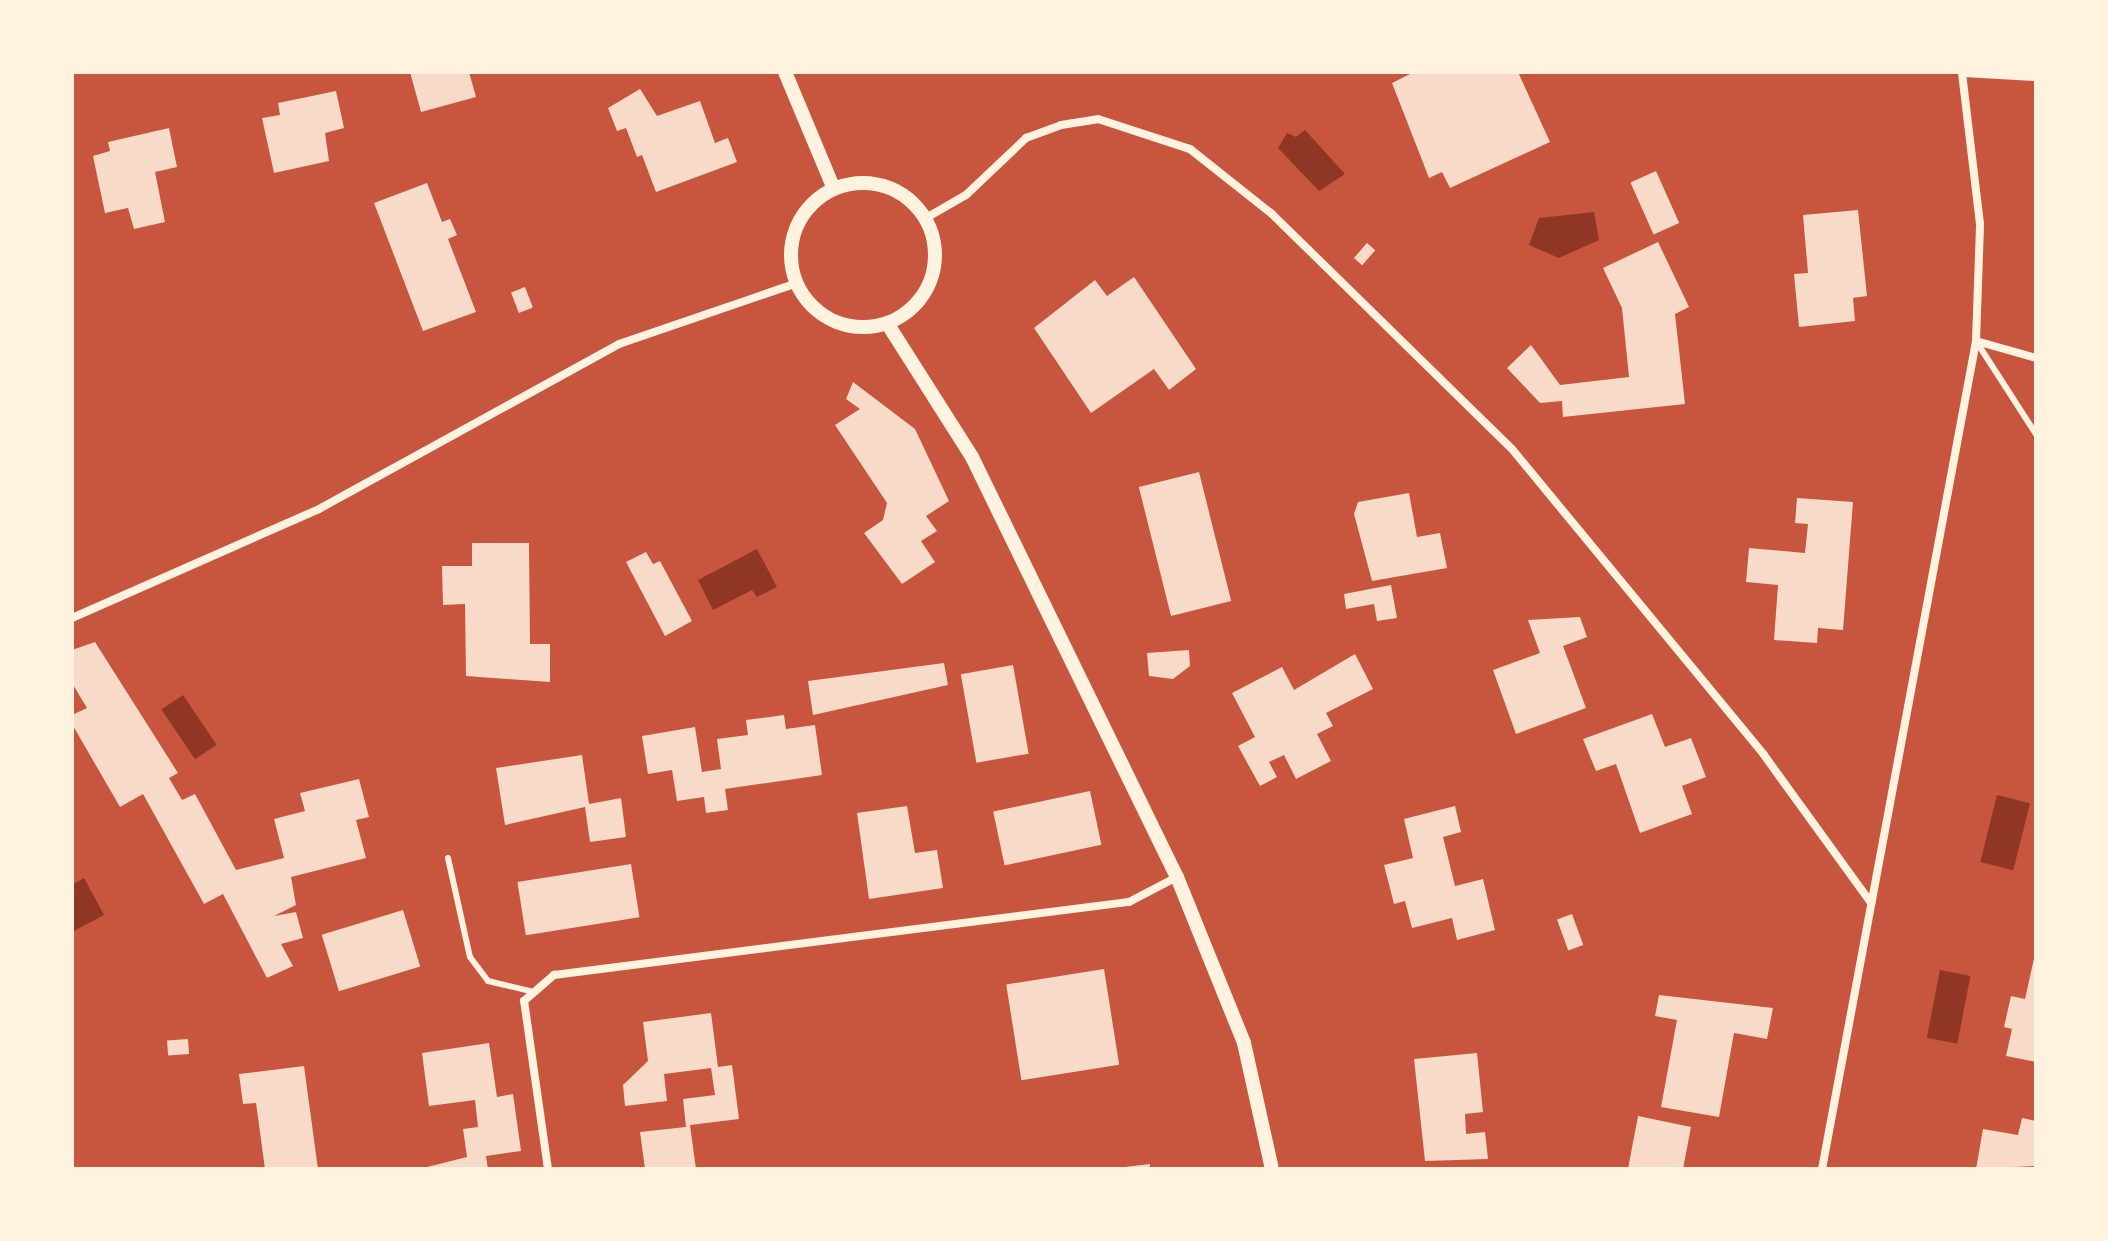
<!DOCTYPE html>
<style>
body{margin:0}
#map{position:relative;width:2108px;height:1241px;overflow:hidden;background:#c8553d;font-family:Commissioner,sans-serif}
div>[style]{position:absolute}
.water>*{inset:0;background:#8f3625;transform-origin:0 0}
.building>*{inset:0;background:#f7dbc8;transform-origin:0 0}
.service>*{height:6px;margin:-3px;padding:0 3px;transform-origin:3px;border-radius:3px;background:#fff3e0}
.minor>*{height:8px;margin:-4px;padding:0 4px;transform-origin:4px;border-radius:4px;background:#fff3e0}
.tertiary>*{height:14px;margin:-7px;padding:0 7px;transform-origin:7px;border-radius:7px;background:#fff3e0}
.tertiary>.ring{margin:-7px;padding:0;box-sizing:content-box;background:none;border:14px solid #fff3e0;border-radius:50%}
span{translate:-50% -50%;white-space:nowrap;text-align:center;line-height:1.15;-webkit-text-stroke:6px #fff3e0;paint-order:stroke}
.frame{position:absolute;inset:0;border:74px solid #fff3e0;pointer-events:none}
</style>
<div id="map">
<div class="water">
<div style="clip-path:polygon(1305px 130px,1345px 174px,1319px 191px,1278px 148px,1287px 133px,1296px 137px)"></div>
<div style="clip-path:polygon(1594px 212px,1599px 240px,1559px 258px,1529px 245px,1539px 218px)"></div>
<div style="clip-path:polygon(757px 549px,777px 587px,757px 597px,752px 590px,713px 610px,698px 580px)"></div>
<div style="left:183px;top:695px;width:60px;height:26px;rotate:56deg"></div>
<div style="left:1997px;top:795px;width:34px;height:69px;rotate:14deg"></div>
<div style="clip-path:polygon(84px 878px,104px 915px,72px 932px,72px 885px)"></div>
<div style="left:1940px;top:970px;width:31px;height:69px;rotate:11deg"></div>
</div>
<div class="building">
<div style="clip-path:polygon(410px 72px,469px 72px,476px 97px,421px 112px)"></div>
<div style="clip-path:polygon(1414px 72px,1518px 72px,1550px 142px,1450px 188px,1442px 172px,1429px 178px,1392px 83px)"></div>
<div style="clip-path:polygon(640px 89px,657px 116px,700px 101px,715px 143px,728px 138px,737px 162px,656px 192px,642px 155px,637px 157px,626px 128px,617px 131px,608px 108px)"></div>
<div style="clip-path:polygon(336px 91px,344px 128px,325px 133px,329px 161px,274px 173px,262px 118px,280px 115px,278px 103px)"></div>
<div style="clip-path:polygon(169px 128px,177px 167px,155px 172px,165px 222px,134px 229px,128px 208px,105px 213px,93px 156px,110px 151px,108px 142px)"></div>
<div style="left:1656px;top:171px;width:57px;height:28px;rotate:66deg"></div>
<div style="clip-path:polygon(427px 183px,442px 222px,450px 219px,457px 235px,448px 239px,476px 312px,423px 331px,374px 203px)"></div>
<div style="clip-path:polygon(1858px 210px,1867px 296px,1853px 298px,1855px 321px,1799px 327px,1794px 274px,1808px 273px,1803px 215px)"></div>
<div style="clip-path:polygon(1658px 242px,1689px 307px,1675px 314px,1685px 404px,1563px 417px,1562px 401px,1540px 403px,1507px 368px,1531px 345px,1560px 385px,1629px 377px,1622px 308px,1603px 268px)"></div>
<div style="left:1367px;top:243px;width:11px;height:20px;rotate:41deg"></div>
<div style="clip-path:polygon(1134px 277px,1196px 369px,1169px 390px,1154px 369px,1091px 413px,1034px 328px,1095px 280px,1107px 296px)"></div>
<div style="left:525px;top:287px;width:22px;height:15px;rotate:69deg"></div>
<div style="clip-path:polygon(853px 382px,915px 429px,949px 501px,926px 516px,937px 531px,921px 541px,935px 562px,902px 584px,864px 533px,883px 520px,887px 503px,835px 425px,860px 409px,846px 399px)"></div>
<div style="left:1199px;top:472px;width:133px;height:62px;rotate:76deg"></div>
<div style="clip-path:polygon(1409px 493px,1417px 537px,1440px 533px,1447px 568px,1372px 581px,1354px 514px,1358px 502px)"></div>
<div style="clip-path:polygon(1797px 498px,1853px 502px,1843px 630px,1818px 628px,1817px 643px,1774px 640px,1778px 585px,1746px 582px,1749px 548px,1805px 553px,1808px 524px,1795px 523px)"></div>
<div style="clip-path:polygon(472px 543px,529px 543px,530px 644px,550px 644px,550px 682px,466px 676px,465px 604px,443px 605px,442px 566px,472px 566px)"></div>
<div style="clip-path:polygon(646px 552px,653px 564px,660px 561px,692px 621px,665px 636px,626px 562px)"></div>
<div style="clip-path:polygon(1391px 585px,1397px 618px,1377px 621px,1374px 604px,1346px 609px,1344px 594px)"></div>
<div style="clip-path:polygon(1580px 617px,1587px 637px,1563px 646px,1586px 708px,1516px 734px,1493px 670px,1540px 653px,1528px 620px)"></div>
<div style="clip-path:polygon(95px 642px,178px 773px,169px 778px,182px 800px,195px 794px,236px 870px,284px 858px,274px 819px,305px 811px,300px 793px,359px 779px,369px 817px,356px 820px,366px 858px,291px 877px,296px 905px,274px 916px,296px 912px,303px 938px,281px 944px,293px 966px,267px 978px,223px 894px,204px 904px,143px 794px,120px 807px,72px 724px,72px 715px,87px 708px,72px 683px,72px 650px)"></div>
<div style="clip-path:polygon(1189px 650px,1190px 666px,1173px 679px,1149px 676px,1147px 653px)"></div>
<div style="clip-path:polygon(1355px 654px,1373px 689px,1326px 713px,1333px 726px,1317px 734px,1331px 761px,1296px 779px,1284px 755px,1269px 762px,1277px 777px,1260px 786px,1238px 746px,1255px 737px,1232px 693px,1282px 667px,1294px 690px)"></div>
<div style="clip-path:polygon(944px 663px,948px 685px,813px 715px,808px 681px)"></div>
<div style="left:1013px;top:665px;width:90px;height:53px;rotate:80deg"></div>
<div style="clip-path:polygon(1652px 714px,1665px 747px,1691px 738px,1706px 777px,1682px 786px,1692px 814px,1640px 833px,1616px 764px,1596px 771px,1583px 739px)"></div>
<div style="clip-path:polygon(784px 715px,786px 729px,815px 725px,822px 775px,725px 789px,728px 810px,706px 813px,704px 797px,677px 801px,672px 770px,648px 774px,642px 736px,695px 727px,702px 772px,721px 769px,717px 739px,748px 735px,746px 720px)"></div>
<div style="clip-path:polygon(582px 755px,589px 804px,621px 798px,626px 837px,590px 842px,585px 807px,505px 825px,496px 768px)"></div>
<div style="left:1090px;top:791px;width:55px;height:99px;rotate:78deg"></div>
<div style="clip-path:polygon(907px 806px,915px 853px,937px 850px,943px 888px,869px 899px,857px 813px)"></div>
<div style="clip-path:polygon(1455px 806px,1461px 832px,1443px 837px,1455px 886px,1483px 879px,1495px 930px,1457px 940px,1452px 918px,1412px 928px,1405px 901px,1394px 904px,1384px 865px,1413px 858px,1404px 819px)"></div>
<div style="left:631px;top:864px;width:54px;height:115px;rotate:81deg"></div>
<div style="left:403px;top:910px;width:59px;height:85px;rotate:73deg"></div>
<div style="left:1572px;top:914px;width:33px;height:16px;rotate:70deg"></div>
<div style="clip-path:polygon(2035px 954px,2036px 954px,2036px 1062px,2006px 1056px,2012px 1029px,2004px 1027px,2011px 996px,2025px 999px)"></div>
<div style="left:1104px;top:969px;width:97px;height:99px;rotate:81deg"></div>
<div style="clip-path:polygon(1659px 995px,1773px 1008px,1767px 1039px,1734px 1033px,1719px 1117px,1661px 1107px,1677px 1020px,1655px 1016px)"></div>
<div style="clip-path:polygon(711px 1013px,718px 1067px,732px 1065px,739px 1119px,690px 1125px,696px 1169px,645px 1169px,640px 1132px,686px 1127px,683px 1099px,715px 1095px,711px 1068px,664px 1074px,667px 1101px,625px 1106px,623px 1085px,648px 1061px,643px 1022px)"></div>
<div style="left:188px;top:1039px;width:15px;height:21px;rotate:86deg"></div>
<div style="clip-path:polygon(489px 1043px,497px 1097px,513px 1094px,521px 1151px,486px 1156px,488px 1169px,419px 1169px,467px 1157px,463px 1129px,478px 1127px,475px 1100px,429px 1106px,422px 1053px)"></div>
<div style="clip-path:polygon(1477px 1053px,1483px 1112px,1465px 1114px,1466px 1134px,1485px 1132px,1488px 1159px,1425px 1161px,1414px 1059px)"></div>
<div style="clip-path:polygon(304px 1066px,318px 1169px,265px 1169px,256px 1103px,243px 1104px,239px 1074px)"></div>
<div style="clip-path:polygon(1638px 1116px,1691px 1127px,1683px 1169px,1628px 1169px)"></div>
<div style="clip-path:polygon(2022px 1118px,2036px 1121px,2036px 1166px,1976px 1169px,1983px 1129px,2018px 1135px)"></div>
<div style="clip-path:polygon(1150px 1164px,1150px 1169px,1125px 1169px,1125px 1167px)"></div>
</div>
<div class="service">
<div style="left:1976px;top:341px;width:111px;rotate:57.2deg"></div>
<div style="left:448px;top:858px;width:101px;rotate:77.5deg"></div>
<div style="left:470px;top:957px;width:30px;rotate:53deg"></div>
<div style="left:488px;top:981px;width:47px;rotate:13.4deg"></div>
</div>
<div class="minor">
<div style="left:1964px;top:73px;width:72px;rotate:3.2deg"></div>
<div style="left:926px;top:218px;width:46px;rotate:-29.9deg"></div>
<div style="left:966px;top:195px;width:83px;rotate:-43.5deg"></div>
<div style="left:1026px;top:138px;width:37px;rotate:-20deg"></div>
<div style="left:1061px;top:125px;width:37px;rotate:-9deg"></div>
<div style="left:1098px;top:119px;width:97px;rotate:18.1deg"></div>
<div style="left:1190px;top:149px;width:105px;rotate:38.4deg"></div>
<div style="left:1272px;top:214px;width:336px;rotate:44.4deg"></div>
<div style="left:1512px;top:449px;width:396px;rotate:50.5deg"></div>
<div style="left:1764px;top:755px;width:183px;rotate:54.1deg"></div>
<div style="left:1976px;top:341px;width:62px;rotate:15.8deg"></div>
<div style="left:72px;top:618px;width:270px;rotate:-23.8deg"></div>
<div style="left:319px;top:509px;width:342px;rotate:-28.8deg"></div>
<div style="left:619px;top:344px;width:188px;rotate:-18.9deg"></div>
<div style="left:548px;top:1169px;width:170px;rotate:-98.1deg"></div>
<div style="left:524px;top:1001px;width:40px;rotate:-41deg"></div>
<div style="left:554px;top:975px;width:580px;rotate:-7.24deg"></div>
<div style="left:1129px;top:902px;width:54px;rotate:-27.5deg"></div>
<div style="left:1822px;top:1169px;width:842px;rotate:-79.46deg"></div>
<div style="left:1976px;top:341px;width:117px;rotate:-88deg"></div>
<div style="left:1980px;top:224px;width:153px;rotate:-96.8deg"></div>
</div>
<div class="tertiary">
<div style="left:785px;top:72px;width:127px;rotate:67.3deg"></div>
<div class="ring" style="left:791px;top:183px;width:130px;height:130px"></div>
<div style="left:887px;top:323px;width:159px;rotate:57.6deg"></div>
<div style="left:972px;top:457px;width:467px;rotate:64deg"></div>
<div style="left:1177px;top:877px;width:179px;rotate:68deg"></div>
<div style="left:1244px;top:1043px;width:129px;rotate:77.5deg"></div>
</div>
<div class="frame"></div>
</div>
